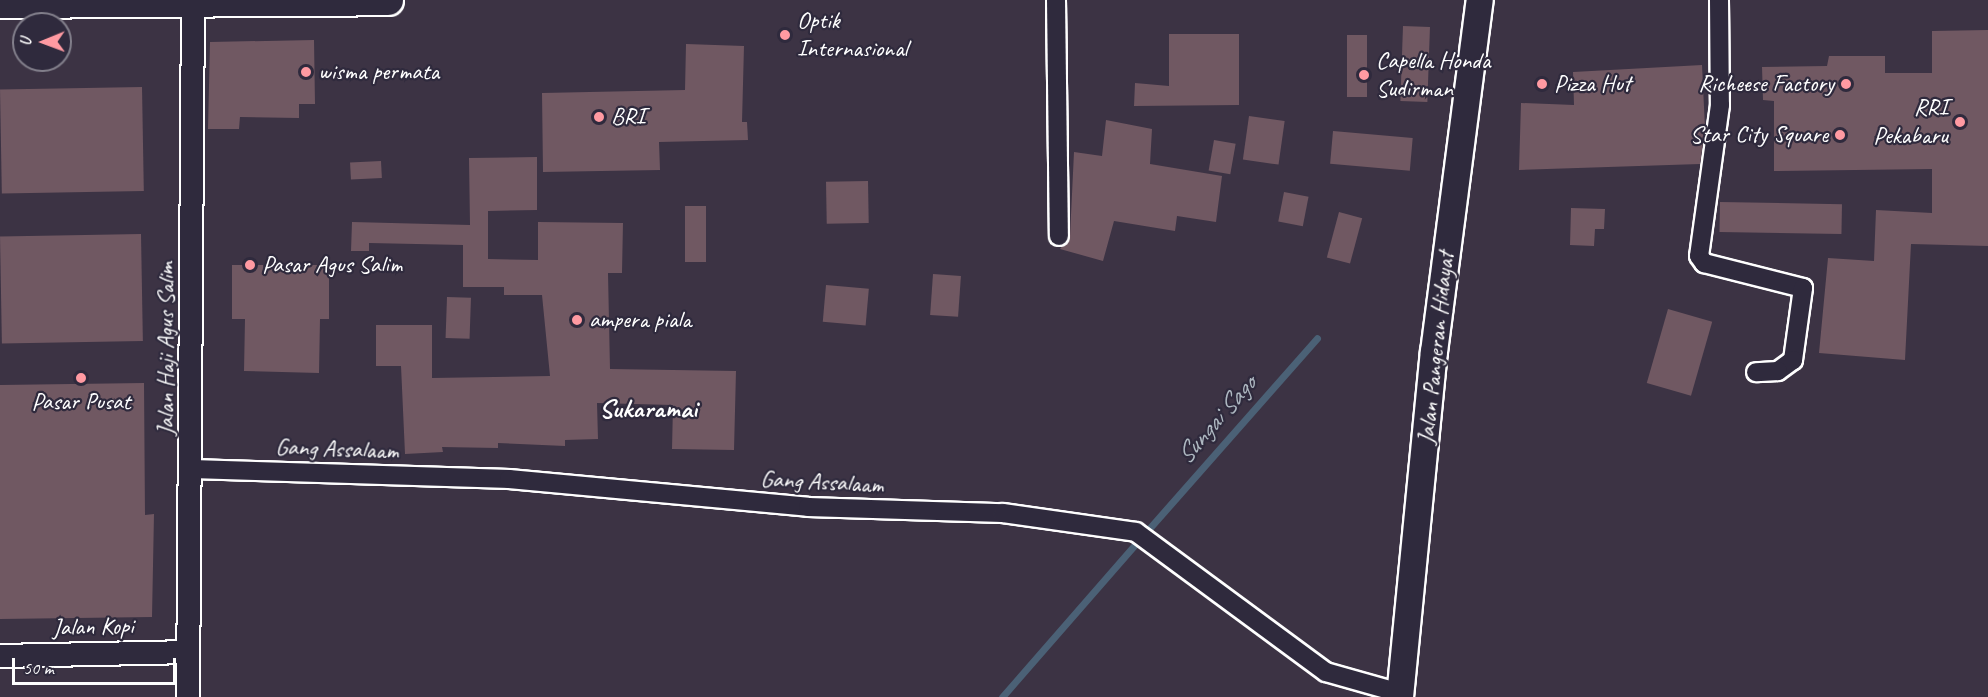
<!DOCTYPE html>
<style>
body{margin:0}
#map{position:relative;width:1988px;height:697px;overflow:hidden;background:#3c3344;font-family:Caveat,sans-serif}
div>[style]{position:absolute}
.stream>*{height:7px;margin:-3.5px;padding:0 3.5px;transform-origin:3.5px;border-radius:3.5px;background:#4b6176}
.building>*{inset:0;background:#705862;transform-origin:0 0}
.roads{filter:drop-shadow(2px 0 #fff) drop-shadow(-2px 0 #fff) drop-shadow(0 2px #fff) drop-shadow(0 -2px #fff)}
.minor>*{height:18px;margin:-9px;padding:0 9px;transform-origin:9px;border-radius:9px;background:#2f2a3d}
.tertiary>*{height:22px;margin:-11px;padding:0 11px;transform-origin:11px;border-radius:11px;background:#2f2a3d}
.secondary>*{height:26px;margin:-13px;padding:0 13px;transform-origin:13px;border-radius:13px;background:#2f2a3d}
.primary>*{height:30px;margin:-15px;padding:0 15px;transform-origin:15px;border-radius:15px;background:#2f2a3d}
.dots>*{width:16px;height:16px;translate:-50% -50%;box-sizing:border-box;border:3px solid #2f2a3d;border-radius:50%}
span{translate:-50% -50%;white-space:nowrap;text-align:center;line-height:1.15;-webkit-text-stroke:4.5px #2f2a3d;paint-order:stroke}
.poi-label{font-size:24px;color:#fff}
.left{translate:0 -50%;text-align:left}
.right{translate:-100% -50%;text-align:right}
.street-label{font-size:24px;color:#fff}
.water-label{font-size:26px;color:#aeb8c1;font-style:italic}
.quarter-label{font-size:27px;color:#fff;font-weight:700}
.north{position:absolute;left:12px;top:12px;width:60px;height:60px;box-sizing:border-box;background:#2f2a3d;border:2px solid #827f8b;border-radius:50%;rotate:269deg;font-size:16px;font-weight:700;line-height:24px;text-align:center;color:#fff}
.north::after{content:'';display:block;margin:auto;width:21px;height:27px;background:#ff9aa2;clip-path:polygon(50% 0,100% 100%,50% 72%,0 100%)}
.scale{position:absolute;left:12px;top:658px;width:164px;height:27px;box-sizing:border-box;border:3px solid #fff;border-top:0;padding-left:8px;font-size:18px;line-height:21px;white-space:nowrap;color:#fff;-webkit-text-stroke:4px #2f2a3d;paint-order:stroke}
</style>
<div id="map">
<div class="stream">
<div style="left:1147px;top:531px;width:257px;rotate:-48.6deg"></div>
<div style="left:1002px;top:697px;width:206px;rotate:-48.9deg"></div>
</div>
<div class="building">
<div style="left:1403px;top:26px;width:27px;height:75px;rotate:2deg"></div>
<div style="clip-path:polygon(1988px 30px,1988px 246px,1911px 244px,1905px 360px,1819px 353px,1828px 258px,1874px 261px,1876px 210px,1932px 213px,1932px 169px,1774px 171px,1774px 101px,1763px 100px,1762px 67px,1827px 66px,1829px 56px,1885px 56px,1885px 73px,1932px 73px,1932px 31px)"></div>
<div style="clip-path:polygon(1169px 34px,1239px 34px,1239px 105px,1134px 106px,1135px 83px,1169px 86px)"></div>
<div style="left:1347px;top:35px;width:20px;height:62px"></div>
<div style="clip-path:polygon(314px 40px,315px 104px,299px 104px,299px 118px,240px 117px,239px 129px,208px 129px,210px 42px)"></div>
<div style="clip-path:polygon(686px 44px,744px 46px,742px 122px,747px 122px,748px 140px,659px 142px,660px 170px,543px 172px,542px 93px,685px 90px)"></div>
<div style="clip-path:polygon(1702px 65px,1705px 128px,1700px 164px,1519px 170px,1521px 103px,1574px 105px,1573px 72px)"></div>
<div style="left:142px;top:87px;width:104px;height:142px;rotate:89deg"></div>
<div style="left:1249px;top:116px;width:36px;height:44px;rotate:8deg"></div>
<div style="clip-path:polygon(1106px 120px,1152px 129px,1150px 164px,1222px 176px,1216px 222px,1177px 216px,1175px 231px,1114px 221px,1103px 261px,1060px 249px,1070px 236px,1074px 152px,1102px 156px)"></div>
<div style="left:1333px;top:131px;width:80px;height:33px;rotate:5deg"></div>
<div style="left:1214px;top:140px;width:22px;height:31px;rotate:10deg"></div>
<div style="clip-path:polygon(537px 157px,537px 210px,488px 211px,488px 259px,538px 260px,538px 222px,623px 223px,622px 273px,608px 273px,610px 369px,736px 371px,734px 450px,672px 449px,673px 405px,597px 403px,598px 439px,565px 440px,565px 446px,498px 443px,498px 448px,442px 447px,443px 452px,405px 454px,401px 366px,376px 366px,376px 325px,432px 325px,432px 378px,550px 376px,542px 295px,504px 295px,504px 287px,463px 287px,463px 245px,369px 243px,369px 251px,351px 251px,352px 222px,470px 225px,469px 158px)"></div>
<div style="left:381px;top:161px;width:17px;height:31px;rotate:87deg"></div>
<div style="left:868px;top:181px;width:42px;height:42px;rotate:89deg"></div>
<div style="left:1284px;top:192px;width:25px;height:30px;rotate:11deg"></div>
<div style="left:1720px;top:202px;width:122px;height:30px;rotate:1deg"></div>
<div style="left:685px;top:206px;width:21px;height:56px"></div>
<div style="clip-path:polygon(1571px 208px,1605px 209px,1604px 229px,1595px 229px,1594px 246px,1570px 245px)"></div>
<div style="left:1339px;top:212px;width:24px;height:47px;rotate:15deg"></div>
<div style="left:141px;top:234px;width:107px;height:141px;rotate:89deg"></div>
<div style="clip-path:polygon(232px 265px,329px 265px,329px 319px,320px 319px,319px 373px,244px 371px,245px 319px,232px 319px)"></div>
<div style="left:933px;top:274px;width:28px;height:41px;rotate:4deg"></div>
<div style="left:826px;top:285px;width:43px;height:37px;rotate:5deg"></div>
<div style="left:447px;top:297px;width:24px;height:41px;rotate:2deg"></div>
<div style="left:1668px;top:309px;width:46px;height:77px;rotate:16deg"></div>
<div style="clip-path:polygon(144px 383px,145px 515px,154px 514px,152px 617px,0 619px,0 385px)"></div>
</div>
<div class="roads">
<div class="minor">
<div style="left:1056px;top:0;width:236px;rotate:89.3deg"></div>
<div style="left:1719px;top:0;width:105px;rotate:89.5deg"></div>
<div style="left:1720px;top:105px;width:152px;rotate:97.9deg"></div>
<div style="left:1699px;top:256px;width:9px;rotate:54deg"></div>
<div style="left:1704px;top:263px;width:102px;rotate:14.2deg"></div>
<div style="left:1803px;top:288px;width:73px;rotate:97.9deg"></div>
<div style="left:1793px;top:360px;width:19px;rotate:144deg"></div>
<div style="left:1778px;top:371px;width:22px;rotate:177deg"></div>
<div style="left:193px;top:469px;width:316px;rotate:1.8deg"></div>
<div style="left:509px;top:479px;width:300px;rotate:5.3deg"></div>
<div style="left:808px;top:507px;width:195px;rotate:1.8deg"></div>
<div style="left:1003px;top:513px;width:134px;rotate:8.1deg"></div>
<div style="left:1136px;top:532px;width:236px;rotate:36.4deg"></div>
<div style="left:1326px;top:672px;width:77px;rotate:15.8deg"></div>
</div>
<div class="tertiary">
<div style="left:0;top:656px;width:188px;rotate:-1.2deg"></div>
<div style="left:188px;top:697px;width:695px;rotate:-89.59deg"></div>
</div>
<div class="secondary">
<div style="left:1400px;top:697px;width:347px;rotate:-84.4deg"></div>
<div style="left:1434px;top:352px;width:355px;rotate:-82.6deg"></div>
</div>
<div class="primary">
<div style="left:0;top:3px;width:388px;rotate:-0.4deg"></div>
</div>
</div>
<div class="dots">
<div style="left:785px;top:35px;background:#ff9aa2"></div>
<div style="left:306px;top:72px;background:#ff9aa2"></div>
<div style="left:1364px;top:75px;background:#ff9aa2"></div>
<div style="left:1542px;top:84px;background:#ff9aa2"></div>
<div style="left:1846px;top:84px;background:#ff9aa2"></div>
<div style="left:599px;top:117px;background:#ff9aa2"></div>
<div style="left:1960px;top:122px;background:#ff9aa2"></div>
<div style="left:1840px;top:135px;background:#ff9aa2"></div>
<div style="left:250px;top:265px;background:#ff9aa2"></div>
<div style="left:577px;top:320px;background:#ff9aa2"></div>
<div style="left:81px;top:378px;background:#ff9aa2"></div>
</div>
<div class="poi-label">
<span class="left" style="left:797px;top:35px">Optik<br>Internasional</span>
<span class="left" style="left:1376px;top:75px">Capella Honda<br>Sudirman</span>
<span class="left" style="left:318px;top:72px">wisma permata</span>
<span class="left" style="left:1554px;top:84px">Pizza Hut</span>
<span class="right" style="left:1834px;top:84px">Richeese Factory</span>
<span class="right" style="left:1948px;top:122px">RRI<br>Pekabaru</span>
<span class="left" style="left:611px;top:117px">BRI</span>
<span class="right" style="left:1828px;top:135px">Star City Square</span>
<span class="left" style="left:262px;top:265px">Pasar Agus Salim</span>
<span class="left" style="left:589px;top:320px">ampera piala</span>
<span style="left:81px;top:402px">Pasar Pusat</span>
</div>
<div class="street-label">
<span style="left:1436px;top:348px;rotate:-84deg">Jalan Pangeran Hidayat</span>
<span style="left:166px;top:349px;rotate:-90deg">Jalan Haji Agus Salim</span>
<span style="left:337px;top:449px;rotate:2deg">Gang Assalaam</span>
<span style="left:822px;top:482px;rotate:3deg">Gang Assalaam</span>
<span style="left:93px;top:627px;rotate:-1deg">Jalan Kopi</span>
</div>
<div class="water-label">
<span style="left:1216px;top:420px;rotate:-49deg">Sungai Sago</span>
</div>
<div class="quarter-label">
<span style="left:648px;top:409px">Sukaramai</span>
</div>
<div class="north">U</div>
<div class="scale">50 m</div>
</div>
